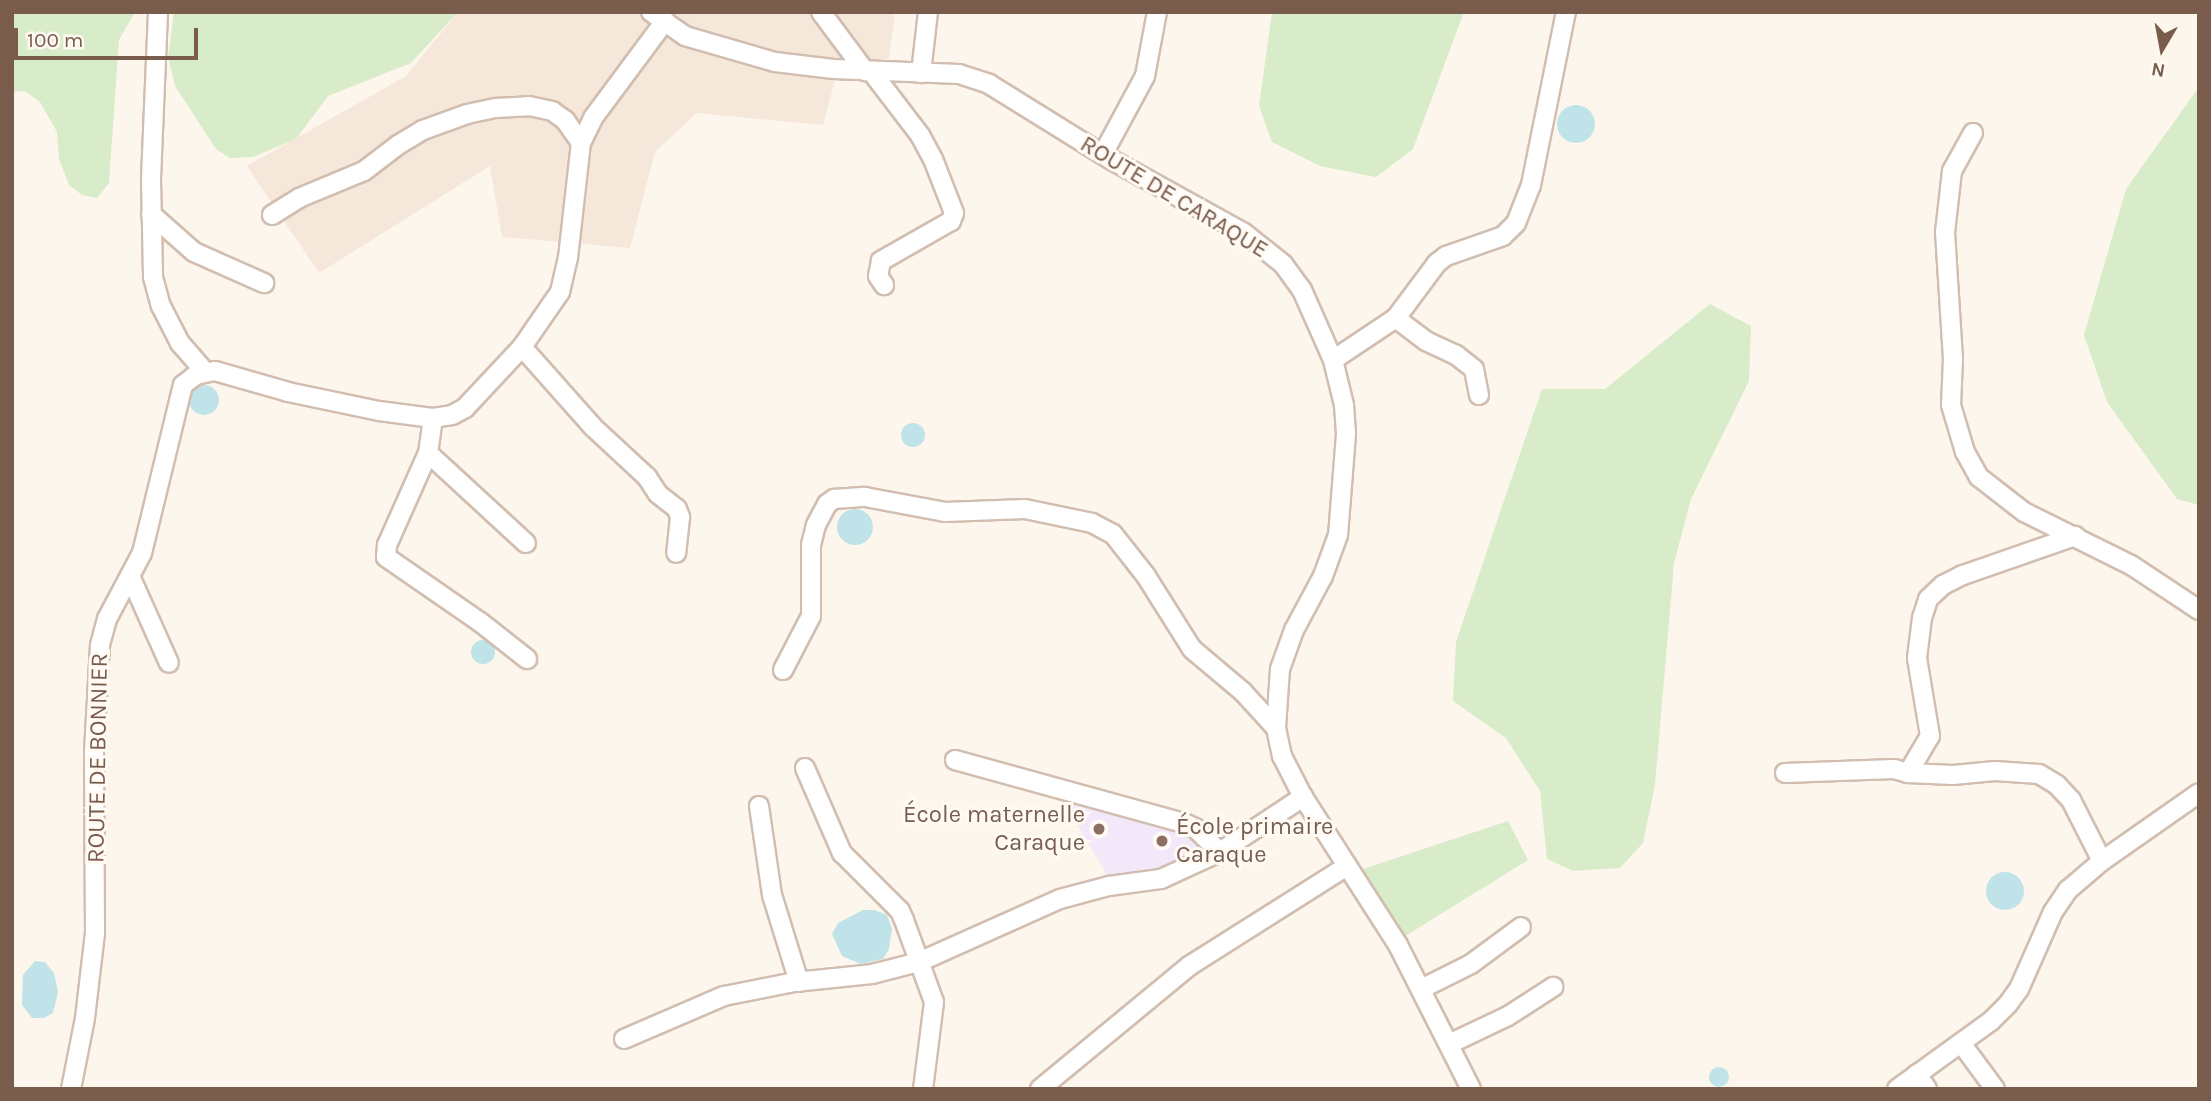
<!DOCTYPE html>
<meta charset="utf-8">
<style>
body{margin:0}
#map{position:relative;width:2211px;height:1101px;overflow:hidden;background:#fdf6ec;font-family:Karla,sans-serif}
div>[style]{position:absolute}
.residential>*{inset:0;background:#f5e8da}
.education>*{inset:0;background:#f3e8fa}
.green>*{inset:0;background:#d8ecc9}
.water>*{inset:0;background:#bfe3e8}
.round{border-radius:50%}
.roads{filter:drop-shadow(2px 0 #d1beb0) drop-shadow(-2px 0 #d1beb0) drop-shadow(0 2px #d1beb0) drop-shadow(0 -2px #d1beb0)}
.minor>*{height:18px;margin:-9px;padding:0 9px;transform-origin:9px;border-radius:9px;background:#fff}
.dots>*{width:19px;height:19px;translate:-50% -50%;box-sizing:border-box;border:4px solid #fffaf3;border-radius:50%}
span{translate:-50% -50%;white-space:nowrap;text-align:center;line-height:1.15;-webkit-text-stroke:6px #fffaf3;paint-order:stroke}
.street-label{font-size:24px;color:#7a5c4d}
.education-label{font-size:24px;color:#785e54}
.right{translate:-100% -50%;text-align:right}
.left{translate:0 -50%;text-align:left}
.frame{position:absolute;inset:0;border:14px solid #7a5c4d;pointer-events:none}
.north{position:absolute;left:2127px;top:14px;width:70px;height:70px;-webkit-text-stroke:5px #fffaf3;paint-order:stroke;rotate:190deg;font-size:19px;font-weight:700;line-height:28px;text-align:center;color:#7a5c4d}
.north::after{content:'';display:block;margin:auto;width:24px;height:32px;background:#7a5c4d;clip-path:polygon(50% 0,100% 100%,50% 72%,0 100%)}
.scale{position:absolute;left:14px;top:28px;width:184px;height:32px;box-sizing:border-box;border:4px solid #7a5c4d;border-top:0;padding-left:9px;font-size:21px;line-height:24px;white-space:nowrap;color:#7a5c4d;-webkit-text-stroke:5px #fffaf3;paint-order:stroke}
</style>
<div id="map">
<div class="residential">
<div style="clip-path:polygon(458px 12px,895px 12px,889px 59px,840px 62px,823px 125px,697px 113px,655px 152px,630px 248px,502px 237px,490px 166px,319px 273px,247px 166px,406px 76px)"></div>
</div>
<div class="education">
<div style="clip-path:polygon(1059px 795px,1197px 834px,1210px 850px,1174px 868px,1109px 878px)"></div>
</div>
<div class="green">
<div style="clip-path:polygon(12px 12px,135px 12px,119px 40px,109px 183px,97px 198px,82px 195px,69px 185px,59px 159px,57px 132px,40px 102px,25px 91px,12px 92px)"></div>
<div style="clip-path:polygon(174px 12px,458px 12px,411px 63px,328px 96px,296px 139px,253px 157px,230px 158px,216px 149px,175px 86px,168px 57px)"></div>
<div style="clip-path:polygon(1272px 12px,1464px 12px,1413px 149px,1376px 177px,1320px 166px,1272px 142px,1259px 106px)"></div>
<div style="clip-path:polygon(2199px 87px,2199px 505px,2177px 499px,2107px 402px,2084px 335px,2126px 189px)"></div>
<div style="clip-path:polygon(1710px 304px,1751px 326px,1749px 381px,1691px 499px,1674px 563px,1655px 785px,1643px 843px,1620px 868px,1573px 871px,1547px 859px,1540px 791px,1506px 738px,1453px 701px,1456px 642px,1542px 389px,1605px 389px)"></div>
<div style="clip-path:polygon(1508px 821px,1528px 860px,1402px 938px,1357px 871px)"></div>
</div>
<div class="water">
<div class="round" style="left:1557px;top:105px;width:38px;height:38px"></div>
<div class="round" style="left:189px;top:385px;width:30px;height:30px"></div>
<div class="round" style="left:901px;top:423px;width:24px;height:24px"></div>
<div class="round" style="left:837px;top:509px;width:36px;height:36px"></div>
<div class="round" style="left:471px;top:640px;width:24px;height:24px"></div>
<div class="round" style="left:1986px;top:872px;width:38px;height:38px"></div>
<div style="clip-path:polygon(863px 910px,875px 910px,887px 915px,892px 929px,889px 949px,883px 959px,861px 964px,842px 956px,832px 934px,838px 923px)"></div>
<div style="clip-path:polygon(35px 961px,45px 962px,54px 973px,58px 992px,53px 1013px,44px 1018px,32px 1018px,22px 1005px,23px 975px)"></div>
<div class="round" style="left:1709px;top:1067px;width:20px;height:20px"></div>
</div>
<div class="roads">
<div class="minor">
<div style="left:158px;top:12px;width:168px;rotate:92.4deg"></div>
<div style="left:151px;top:180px;width:97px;rotate:88.8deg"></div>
<div style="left:153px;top:277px;width:30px;rotate:75deg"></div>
<div style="left:161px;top:306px;width:42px;rotate:62.8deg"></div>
<div style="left:180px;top:343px;width:38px;rotate:49deg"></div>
<div style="left:651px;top:12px;width:42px;rotate:35.2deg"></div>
<div style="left:685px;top:36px;width:94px;rotate:16.1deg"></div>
<div style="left:775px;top:62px;width:59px;rotate:6.8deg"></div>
<div style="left:834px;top:69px;width:125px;rotate:2.3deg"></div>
<div style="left:959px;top:74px;width:32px;rotate:18deg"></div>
<div style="left:989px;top:84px;width:142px;rotate:31.8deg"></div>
<div style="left:1110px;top:159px;width:153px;rotate:28.9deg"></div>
<div style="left:1244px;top:233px;width:50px;rotate:38.5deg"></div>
<div style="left:1283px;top:264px;width:32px;rotate:54deg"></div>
<div style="left:1302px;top:290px;width:77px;rotate:66.1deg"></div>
<div style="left:1333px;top:360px;width:46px;rotate:76.3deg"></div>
<div style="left:1344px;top:405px;width:29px;rotate:86deg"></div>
<div style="left:1346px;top:434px;width:101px;rotate:94.5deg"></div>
<div style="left:1338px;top:535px;width:44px;rotate:110.1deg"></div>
<div style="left:1323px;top:576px;width:61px;rotate:118.2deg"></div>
<div style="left:1294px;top:630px;width:41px;rotate:109.7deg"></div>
<div style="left:1280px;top:669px;width:59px;rotate:93.9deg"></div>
<div style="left:1276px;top:728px;width:29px;rotate:78deg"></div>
<div style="left:1282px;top:756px;width:46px;rotate:62.9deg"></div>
<div style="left:1303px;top:797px;width:176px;rotate:57.3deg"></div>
<div style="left:1398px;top:945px;width:161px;rotate:63.1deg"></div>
<div style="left:821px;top:12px;width:74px;rotate:53.3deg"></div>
<div style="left:871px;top:71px;width:81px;rotate:52.6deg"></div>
<div style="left:920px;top:135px;width:27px;rotate:62deg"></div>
<div style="left:933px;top:159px;width:58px;rotate:68.7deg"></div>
<div style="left:954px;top:213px;width:9px;rotate:111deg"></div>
<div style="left:951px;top:221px;width:81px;rotate:150.3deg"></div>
<div style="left:881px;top:261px;width:15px;rotate:101deg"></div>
<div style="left:878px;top:276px;width:11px;rotate:56deg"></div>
<div style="left:921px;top:73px;width:61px;rotate:-83.5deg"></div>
<div style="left:1973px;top:133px;width:43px;rotate:118.9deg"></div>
<div style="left:1952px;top:171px;width:61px;rotate:96.5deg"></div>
<div style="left:1945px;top:232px;width:126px;rotate:86.4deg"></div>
<div style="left:1953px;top:358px;width:47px;rotate:92.4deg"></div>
<div style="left:1951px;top:405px;width:49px;rotate:73.4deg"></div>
<div style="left:1965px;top:452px;width:29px;rotate:61deg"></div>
<div style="left:1979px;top:477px;width:57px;rotate:37.9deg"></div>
<div style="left:2024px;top:512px;width:119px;rotate:26.4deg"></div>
<div style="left:2131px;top:565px;width:82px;rotate:33.5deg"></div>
<div style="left:1103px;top:154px;width:89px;rotate:-61.7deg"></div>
<div style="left:1145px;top:76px;width:65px;rotate:-79.4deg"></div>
<div style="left:151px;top:214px;width:57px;rotate:41.5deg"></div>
<div style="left:194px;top:252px;width:77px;rotate:23.9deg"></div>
<div style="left:272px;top:215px;width:32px;rotate:-32deg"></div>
<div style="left:299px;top:198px;width:70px;rotate:-22.6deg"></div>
<div style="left:364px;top:171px;width:43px;rotate:-37.4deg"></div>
<div style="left:398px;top:145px;width:29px;rotate:-31deg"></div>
<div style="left:423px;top:130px;width:47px;rotate:-20deg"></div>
<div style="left:467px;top:114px;width:30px;rotate:-12deg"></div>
<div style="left:496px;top:108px;width:33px;rotate:-3deg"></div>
<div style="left:529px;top:106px;width:24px;rotate:12deg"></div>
<div style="left:552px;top:111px;width:16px;rotate:35deg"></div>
<div style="left:565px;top:120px;width:28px;rotate:55deg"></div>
<div style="left:522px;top:347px;width:107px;rotate:48.4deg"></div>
<div style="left:593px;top:427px;width:74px;rotate:42.8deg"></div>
<div style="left:647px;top:477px;width:20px;rotate:57deg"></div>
<div style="left:658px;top:494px;width:24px;rotate:38deg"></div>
<div style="left:677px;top:509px;width:9px;rotate:69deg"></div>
<div style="left:680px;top:517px;width:36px;rotate:96deg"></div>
<div style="left:1333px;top:360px;width:76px;rotate:-33.7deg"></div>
<div style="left:1479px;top:395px;width:26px;rotate:-101deg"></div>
<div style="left:1474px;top:369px;width:23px;rotate:-142deg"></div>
<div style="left:1456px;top:355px;width:33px;rotate:-155deg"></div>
<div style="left:1426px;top:341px;width:38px;rotate:-143deg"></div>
<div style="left:1396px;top:318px;width:69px;rotate:-53.3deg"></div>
<div style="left:1437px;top:263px;width:11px;rotate:-38deg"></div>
<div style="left:1446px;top:256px;width:60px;rotate:-19.3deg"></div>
<div style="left:1503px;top:236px;width:18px;rotate:-45deg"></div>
<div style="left:1516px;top:223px;width:41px;rotate:-68.5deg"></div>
<div style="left:1531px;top:185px;width:177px;rotate:-78.6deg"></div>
<div style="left:433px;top:418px;width:35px;rotate:98deg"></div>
<div style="left:428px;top:453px;width:101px;rotate:114deg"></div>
<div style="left:387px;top:545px;width:12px;rotate:95deg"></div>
<div style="left:386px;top:557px;width:114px;rotate:34.7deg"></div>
<div style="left:480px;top:622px;width:60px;rotate:38.2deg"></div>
<div style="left:428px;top:453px;width:133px;rotate:42.6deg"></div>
<div style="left:130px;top:576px;width:95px;rotate:65.9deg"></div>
<div style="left:783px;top:670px;width:61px;rotate:-62.6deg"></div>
<div style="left:811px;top:616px;width:71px;rotate:-90deg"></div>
<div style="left:811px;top:545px;width:21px;rotate:-76deg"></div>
<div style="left:816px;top:525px;width:24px;rotate:-62deg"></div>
<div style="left:827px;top:504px;width:9px;rotate:-36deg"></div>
<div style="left:834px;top:499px;width:31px;rotate:-4deg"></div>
<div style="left:865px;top:497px;width:81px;rotate:10.6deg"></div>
<div style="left:945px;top:512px;width:80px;rotate:-2.1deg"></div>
<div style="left:1025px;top:509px;width:68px;rotate:11.8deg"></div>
<div style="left:1092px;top:523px;width:24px;rotate:28deg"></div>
<div style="left:1113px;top:534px;width:53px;rotate:51.8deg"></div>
<div style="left:1146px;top:576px;width:86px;rotate:57.8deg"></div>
<div style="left:1192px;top:649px;width:67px;rotate:40.1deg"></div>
<div style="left:1243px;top:692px;width:49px;rotate:47.5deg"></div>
<div style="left:955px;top:760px;width:238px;rotate:15.4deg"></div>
<div style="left:1184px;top:823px;width:12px;rotate:24deg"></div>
<div style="left:1195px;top:828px;width:35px;rotate:44deg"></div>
<div style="left:805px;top:768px;width:93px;rotate:66.5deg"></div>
<div style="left:842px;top:853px;width:82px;rotate:45deg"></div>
<div style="left:900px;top:911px;width:10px;rotate:66deg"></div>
<div style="left:904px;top:920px;width:87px;rotate:69.9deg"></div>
<div style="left:934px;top:1002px;width:88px;rotate:97.2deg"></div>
<div style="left:1785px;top:773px;width:109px;rotate:-2.1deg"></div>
<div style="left:1894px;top:769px;width:15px;rotate:16deg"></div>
<div style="left:1908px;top:773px;width:45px;rotate:2.5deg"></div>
<div style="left:1953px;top:775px;width:42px;rotate:-5.4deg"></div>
<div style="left:1995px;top:771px;width:44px;rotate:3.9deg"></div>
<div style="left:2039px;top:774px;width:21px;rotate:31deg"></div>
<div style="left:2057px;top:785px;width:21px;rotate:47deg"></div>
<div style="left:2071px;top:800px;width:68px;rotate:63.1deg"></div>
<div style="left:1908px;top:773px;width:43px;rotate:-59.3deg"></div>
<div style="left:1930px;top:736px;width:79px;rotate:-99.5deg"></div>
<div style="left:1917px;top:658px;width:40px;rotate:-82.9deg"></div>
<div style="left:1922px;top:618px;width:20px;rotate:-72deg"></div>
<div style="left:1928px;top:599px;width:21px;rotate:-43deg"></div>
<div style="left:1943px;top:585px;width:22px;rotate:-27deg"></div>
<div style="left:1963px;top:575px;width:119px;rotate:-19.2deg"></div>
<div style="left:759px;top:806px;width:90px;rotate:81.7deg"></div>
<div style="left:772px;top:895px;width:91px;rotate:72.8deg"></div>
<div style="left:1421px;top:989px;width:56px;rotate:-26.6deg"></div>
<div style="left:1471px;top:964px;width:62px;rotate:-36.5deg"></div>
<div style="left:624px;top:1039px;width:109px;rotate:-23.3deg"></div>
<div style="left:724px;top:996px;width:72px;rotate:-11.2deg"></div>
<div style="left:795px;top:982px;width:77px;rotate:-5.9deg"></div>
<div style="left:872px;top:974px;width:49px;rotate:-14.3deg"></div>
<div style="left:919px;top:962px;width:154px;rotate:-24.1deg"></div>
<div style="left:1060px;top:899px;width:51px;rotate:-14.9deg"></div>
<div style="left:1109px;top:886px;width:52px;rotate:-7.7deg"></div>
<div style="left:1161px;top:879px;width:65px;rotate:-24.6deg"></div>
<div style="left:1220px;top:852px;width:100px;rotate:-33.5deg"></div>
<div style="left:1961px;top:1043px;width:57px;rotate:53.5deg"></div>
<div style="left:1449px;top:1044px;width:65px;rotate:-25.4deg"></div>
<div style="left:1508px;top:1016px;width:54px;rotate:-32.8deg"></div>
<div style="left:1917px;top:1074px;width:18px;rotate:56deg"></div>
<div style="left:71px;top:1089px;width:72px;rotate:-78.8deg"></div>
<div style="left:85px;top:1018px;width:86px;rotate:-83.3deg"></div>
<div style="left:95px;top:933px;width:181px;rotate:-90.3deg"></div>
<div style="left:94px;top:752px;width:107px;rotate:-86.8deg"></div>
<div style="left:100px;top:645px;width:27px;rotate:-75deg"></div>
<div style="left:107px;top:619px;width:75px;rotate:-62.1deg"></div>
<div style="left:142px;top:553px;width:173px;rotate:-76.3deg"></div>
<div style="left:183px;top:385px;width:16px;rotate:-38deg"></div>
<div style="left:196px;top:375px;width:19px;rotate:-12deg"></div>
<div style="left:215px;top:371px;width:76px;rotate:16deg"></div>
<div style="left:288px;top:392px;width:93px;rotate:11.8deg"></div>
<div style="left:379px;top:411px;width:54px;rotate:7.4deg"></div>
<div style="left:433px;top:418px;width:19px;rotate:-9deg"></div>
<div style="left:452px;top:415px;width:15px;rotate:-28deg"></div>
<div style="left:465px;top:408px;width:83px;rotate:-46.9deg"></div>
<div style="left:522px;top:347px;width:67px;rotate:-55.4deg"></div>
<div style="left:560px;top:292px;width:35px;rotate:-77deg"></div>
<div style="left:568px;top:258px;width:116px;rotate:-83.6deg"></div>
<div style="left:581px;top:143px;width:28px;rotate:-64deg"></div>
<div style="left:593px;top:118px;width:121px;rotate:-53.4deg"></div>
<div style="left:1040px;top:1089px;width:193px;rotate:-39.5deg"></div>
<div style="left:1189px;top:966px;width:187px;rotate:-32.3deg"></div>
<div style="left:1897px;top:1089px;width:116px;rotate:-35.9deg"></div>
<div style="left:1991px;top:1021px;width:24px;rotate:-45deg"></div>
<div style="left:2008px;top:1004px;width:19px;rotate:-54deg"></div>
<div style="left:2019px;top:989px;width:84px;rotate:-66.2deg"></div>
<div style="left:2053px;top:912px;width:27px;rotate:-56deg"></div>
<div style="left:2068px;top:890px;width:45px;rotate:-40.5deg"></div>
<div style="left:2102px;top:861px;width:118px;rotate:-35deg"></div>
</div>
</div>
<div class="dots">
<div style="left:1099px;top:829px;background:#8d6e63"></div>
<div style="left:1162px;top:841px;background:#8d6e63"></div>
</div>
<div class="street-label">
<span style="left:1174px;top:197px;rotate:31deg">ROUTE DE CARAQUE</span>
<span style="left:98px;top:758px;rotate:-89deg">ROUTE DE BONNIER</span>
</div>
<div class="education-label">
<span class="right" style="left:1085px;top:829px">École maternelle<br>Caraque</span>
<span class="left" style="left:1176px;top:841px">École primaire<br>Caraque</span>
</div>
<div class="frame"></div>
<div class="north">N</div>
<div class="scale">100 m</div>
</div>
